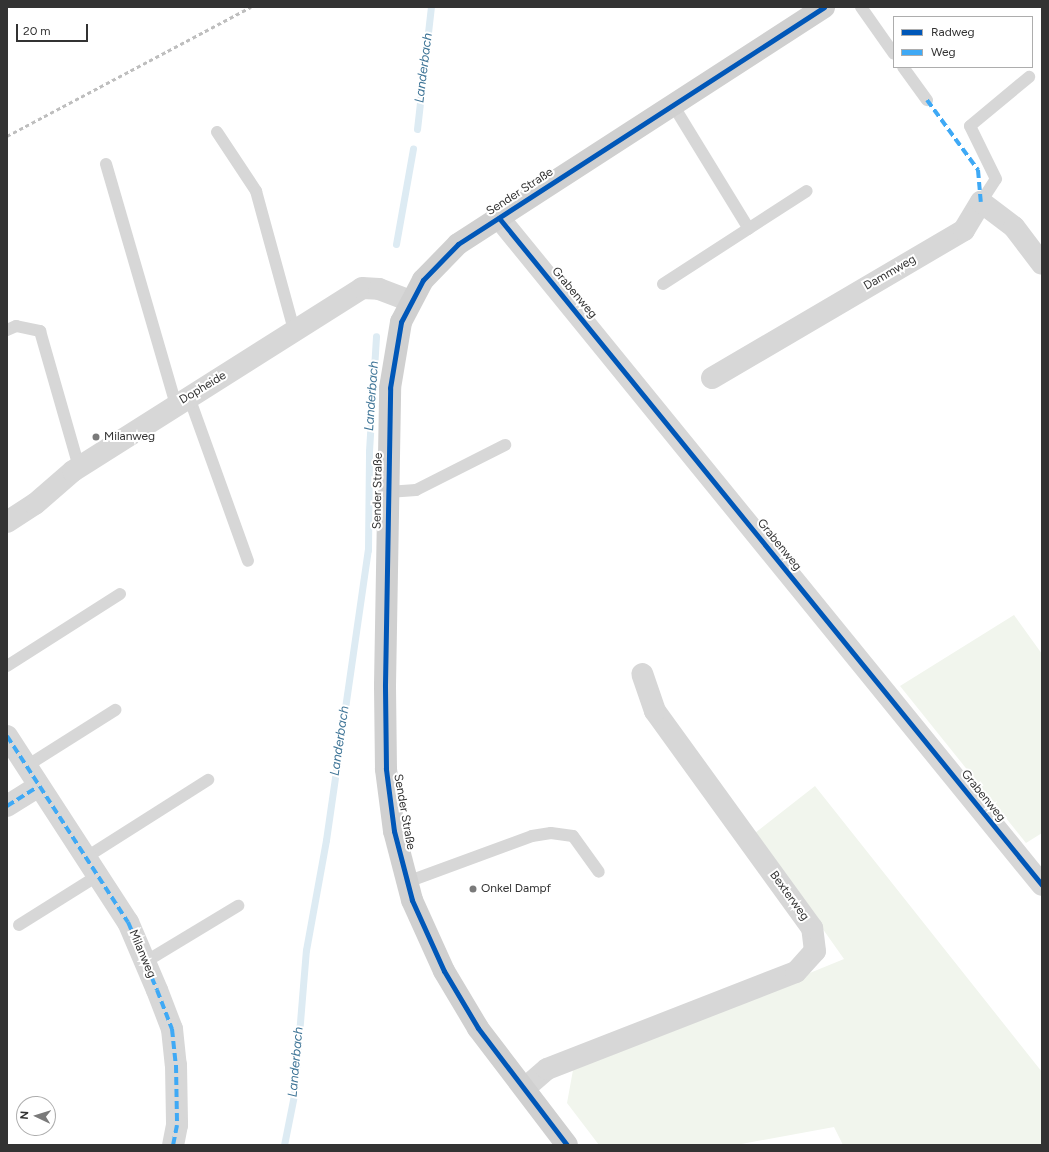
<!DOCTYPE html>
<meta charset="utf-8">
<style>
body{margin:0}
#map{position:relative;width:1049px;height:1152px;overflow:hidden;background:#fff;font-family:Figtree,sans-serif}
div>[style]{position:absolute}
.green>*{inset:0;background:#f1f5ed}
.stream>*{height:7px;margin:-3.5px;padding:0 3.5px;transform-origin:3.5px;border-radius:3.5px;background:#ddebf3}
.lane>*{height:12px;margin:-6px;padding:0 6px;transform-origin:6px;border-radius:6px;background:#d7d7d7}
.street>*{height:22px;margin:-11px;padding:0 11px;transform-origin:11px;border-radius:11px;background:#d7d7d7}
.secondary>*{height:22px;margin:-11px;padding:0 11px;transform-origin:11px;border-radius:11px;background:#d0d0d0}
.rail>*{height:3px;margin-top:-1.5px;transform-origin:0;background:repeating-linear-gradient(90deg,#bebebe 0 4px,transparent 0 7px)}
.quiet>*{height:4px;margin-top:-2px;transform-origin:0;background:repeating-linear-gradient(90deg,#3fa9f5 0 8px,transparent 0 12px)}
.cycleway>*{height:5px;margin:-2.5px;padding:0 2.5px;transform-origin:2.5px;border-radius:2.5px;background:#0057b8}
.dots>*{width:11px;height:11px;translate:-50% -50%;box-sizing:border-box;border:2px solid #fff;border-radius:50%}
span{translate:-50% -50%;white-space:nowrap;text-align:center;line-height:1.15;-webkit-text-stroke:4px #fff;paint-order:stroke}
.street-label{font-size:12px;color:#333}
.poi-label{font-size:12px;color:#333}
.left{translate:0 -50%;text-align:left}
.water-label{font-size:13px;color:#3f7597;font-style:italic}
.frame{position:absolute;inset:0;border:8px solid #333;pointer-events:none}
.legend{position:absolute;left:893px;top:16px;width:140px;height:52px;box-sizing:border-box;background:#fff;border:1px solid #adadad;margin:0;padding:5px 7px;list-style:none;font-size:12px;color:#333}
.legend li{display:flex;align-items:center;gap:8px;height:20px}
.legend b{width:20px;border:1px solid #adadad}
.north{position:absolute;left:16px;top:1096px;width:40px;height:40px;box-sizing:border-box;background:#fff;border:1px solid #adadad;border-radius:50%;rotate:274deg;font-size:11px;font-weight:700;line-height:16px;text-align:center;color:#333}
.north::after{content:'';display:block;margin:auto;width:14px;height:18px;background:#7a7a7a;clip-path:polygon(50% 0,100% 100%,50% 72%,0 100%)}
.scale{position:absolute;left:16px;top:24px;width:72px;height:18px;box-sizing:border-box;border:2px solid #333;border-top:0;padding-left:5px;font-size:12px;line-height:14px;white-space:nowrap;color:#333;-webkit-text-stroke:3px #fff;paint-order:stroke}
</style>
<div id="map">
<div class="green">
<div style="clip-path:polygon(1014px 615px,1042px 654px,1042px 833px,1026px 843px,900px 686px)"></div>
<div style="clip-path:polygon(815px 786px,1042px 1072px,1042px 1145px,843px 1145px,834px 1127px,736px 1145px,599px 1145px,567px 1103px,573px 1070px,844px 959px,755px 833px)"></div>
</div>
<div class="stream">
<div style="left:417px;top:129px;width:123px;rotate:-83.5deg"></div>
<div style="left:396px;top:244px;width:97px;rotate:-79.9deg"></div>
<div style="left:284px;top:1145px;width:51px;rotate:-78.7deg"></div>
<div style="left:294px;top:1095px;width:145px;rotate:-85.3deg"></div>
<div style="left:306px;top:950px;width:112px;rotate:-79.7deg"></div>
<div style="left:326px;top:840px;width:293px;rotate:-81.8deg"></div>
<div style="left:368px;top:550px;width:99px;rotate:-89.4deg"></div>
<div style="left:369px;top:451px;width:115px;rotate:-86.5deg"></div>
</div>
<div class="lane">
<div style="left:861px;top:7px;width:57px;rotate:54.9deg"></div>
<div style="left:903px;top:67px;width:41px;rotate:54deg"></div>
<div style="left:673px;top:105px;width:145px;rotate:58.5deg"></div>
<div style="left:217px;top:132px;width:71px;rotate:56.5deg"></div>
<div style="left:256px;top:191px;width:144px;rotate:74.7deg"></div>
<div style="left:106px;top:164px;width:251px;rotate:73.8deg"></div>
<div style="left:981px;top:202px;width:27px;rotate:-57deg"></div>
<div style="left:996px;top:179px;width:59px;rotate:-116.1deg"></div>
<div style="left:970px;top:126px;width:77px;rotate:-39.7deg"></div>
<div style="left:663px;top:284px;width:171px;rotate:-32.9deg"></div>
<div style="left:7px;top:330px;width:10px;rotate:-24deg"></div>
<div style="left:16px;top:326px;width:25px;rotate:12deg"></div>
<div style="left:40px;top:331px;width:141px;rotate:74deg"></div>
<div style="left:189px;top:397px;width:174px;rotate:70.2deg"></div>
<div style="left:388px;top:492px;width:28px;rotate:-4deg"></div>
<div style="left:416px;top:490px;width:100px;rotate:-26.8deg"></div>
<div style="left:7px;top:666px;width:134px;rotate:-32.5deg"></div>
<div style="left:25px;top:767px;width:107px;rotate:-32.3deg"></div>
<div style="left:85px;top:858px;width:146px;rotate:-32.4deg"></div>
<div style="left:407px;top:882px;width:133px;rotate:-20.2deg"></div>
<div style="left:532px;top:836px;width:19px;rotate:-9deg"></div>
<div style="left:551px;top:833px;width:22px;rotate:8deg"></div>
<div style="left:573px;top:836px;width:44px;rotate:54.2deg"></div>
<div style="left:19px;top:925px;width:92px;rotate:-32.1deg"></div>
<div style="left:145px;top:962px;width:109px;rotate:-31.1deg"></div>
</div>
<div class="street">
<div style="left:499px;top:218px;width:860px;rotate:50.85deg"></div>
<div style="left:712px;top:378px;width:292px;rotate:-30.4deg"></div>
<div style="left:964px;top:230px;width:33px;rotate:-59deg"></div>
<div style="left:981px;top:202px;width:41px;rotate:37.1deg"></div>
<div style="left:1014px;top:227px;width:46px;rotate:52.9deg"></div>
<div style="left:7px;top:522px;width:33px;rotate:-33deg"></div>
<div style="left:35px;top:504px;width:50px;rotate:-41deg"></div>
<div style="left:73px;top:471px;width:342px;rotate:-32.3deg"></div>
<div style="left:362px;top:288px;width:17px;rotate:3deg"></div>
<div style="left:379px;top:289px;width:33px;rotate:21deg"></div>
<div style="left:7px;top:736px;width:222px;rotate:57deg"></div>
<div style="left:128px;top:922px;width:74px;rotate:66.9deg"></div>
<div style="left:157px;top:990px;width:42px;rotate:69deg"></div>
<div style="left:172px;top:1029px;width:36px;rotate:84deg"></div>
<div style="left:176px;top:1065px;width:60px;rotate:89deg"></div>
<div style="left:177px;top:1125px;width:20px;rotate:101deg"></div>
<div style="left:7px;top:806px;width:36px;rotate:-32deg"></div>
<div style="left:525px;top:1088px;width:29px;rotate:-41deg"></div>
<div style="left:547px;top:1069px;width:267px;rotate:-21.3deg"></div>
<div style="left:796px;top:972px;width:28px;rotate:-48deg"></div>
<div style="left:815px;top:951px;width:23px;rotate:-97deg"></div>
<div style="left:812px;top:928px;width:268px;rotate:-125.9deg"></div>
<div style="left:655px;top:711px;width:39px;rotate:-109deg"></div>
</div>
<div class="secondary">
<div style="left:567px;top:1145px;width:147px;rotate:-127.3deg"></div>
<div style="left:478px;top:1028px;width:66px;rotate:-120.8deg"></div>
<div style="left:444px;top:971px;width:78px;rotate:-114.3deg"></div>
<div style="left:412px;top:900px;width:71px;rotate:-104.6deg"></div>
<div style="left:394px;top:831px;width:63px;rotate:-97.4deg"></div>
<div style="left:386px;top:769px;width:84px;rotate:-90.7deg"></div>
<div style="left:385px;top:685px;width:297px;rotate:-89deg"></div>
<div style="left:390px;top:388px;width:67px;rotate:-80.5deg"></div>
<div style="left:401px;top:322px;width:47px;rotate:-62.4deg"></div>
<div style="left:423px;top:280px;width:50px;rotate:-45.8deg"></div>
<div style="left:458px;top:244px;width:436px;rotate:-32.9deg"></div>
</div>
<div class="rail">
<div style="left:7px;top:136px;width:276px;rotate:-27.9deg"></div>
</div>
<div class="quiet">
<div style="left:927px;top:100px;width:87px;rotate:53.9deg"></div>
<div style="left:978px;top:170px;width:32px;rotate:85deg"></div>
<div style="left:7px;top:736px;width:222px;rotate:57deg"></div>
<div style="left:128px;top:922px;width:74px;rotate:66.9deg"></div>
<div style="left:157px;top:990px;width:42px;rotate:69deg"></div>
<div style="left:172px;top:1029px;width:36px;rotate:84deg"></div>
<div style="left:176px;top:1065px;width:60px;rotate:89deg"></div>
<div style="left:177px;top:1125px;width:20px;rotate:101deg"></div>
<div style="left:7px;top:806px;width:36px;rotate:-32deg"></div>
</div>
<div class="cycleway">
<div style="left:499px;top:218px;width:860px;rotate:50.85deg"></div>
<div style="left:567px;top:1145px;width:147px;rotate:-127.3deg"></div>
<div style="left:478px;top:1028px;width:66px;rotate:-120.8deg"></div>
<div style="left:444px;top:971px;width:78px;rotate:-114.3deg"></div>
<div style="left:412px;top:900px;width:71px;rotate:-104.6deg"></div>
<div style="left:394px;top:831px;width:63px;rotate:-97.4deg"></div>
<div style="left:386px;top:769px;width:84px;rotate:-90.7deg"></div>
<div style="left:385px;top:685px;width:297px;rotate:-89deg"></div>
<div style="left:390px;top:388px;width:67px;rotate:-80.5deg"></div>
<div style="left:401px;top:322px;width:47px;rotate:-62.4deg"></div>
<div style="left:423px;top:280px;width:50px;rotate:-45.8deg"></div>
<div style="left:458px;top:244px;width:436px;rotate:-32.9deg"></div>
</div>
<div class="dots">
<div style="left:96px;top:437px;background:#7a7a7a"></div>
<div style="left:473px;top:889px;background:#7a7a7a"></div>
</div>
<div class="street-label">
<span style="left:520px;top:192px;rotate:-33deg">Sender Straße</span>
<span style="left:890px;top:273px;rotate:-30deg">Dammweg</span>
<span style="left:574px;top:293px;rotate:50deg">Grabenweg</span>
<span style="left:203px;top:388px;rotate:-31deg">Dopheide</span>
<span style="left:378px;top:491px;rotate:-89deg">Sender Straße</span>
<span style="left:779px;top:545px;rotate:51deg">Grabenweg</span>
<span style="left:983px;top:796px;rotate:51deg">Grabenweg</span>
<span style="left:404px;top:812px;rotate:80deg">Sender Straße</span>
<span style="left:789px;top:896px;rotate:54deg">Bexterweg</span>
<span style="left:142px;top:954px;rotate:67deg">Milanweg</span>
</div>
<div class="poi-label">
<span class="left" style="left:104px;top:437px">Milanweg</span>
<span class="left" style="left:481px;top:889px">Onkel Dampf</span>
</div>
<div class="water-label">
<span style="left:424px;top:68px;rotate:-83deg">Landerbach</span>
<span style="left:372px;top:396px;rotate:-86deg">Landerbach</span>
<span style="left:340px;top:741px;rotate:-82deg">Landerbach</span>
<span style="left:296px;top:1062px;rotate:-85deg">Landerbach</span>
</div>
<div class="frame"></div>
<ul class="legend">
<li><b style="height:5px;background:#0057b8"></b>Radweg</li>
<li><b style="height:5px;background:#3fa9f5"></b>Weg</li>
</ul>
<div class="north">N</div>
<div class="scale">20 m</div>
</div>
